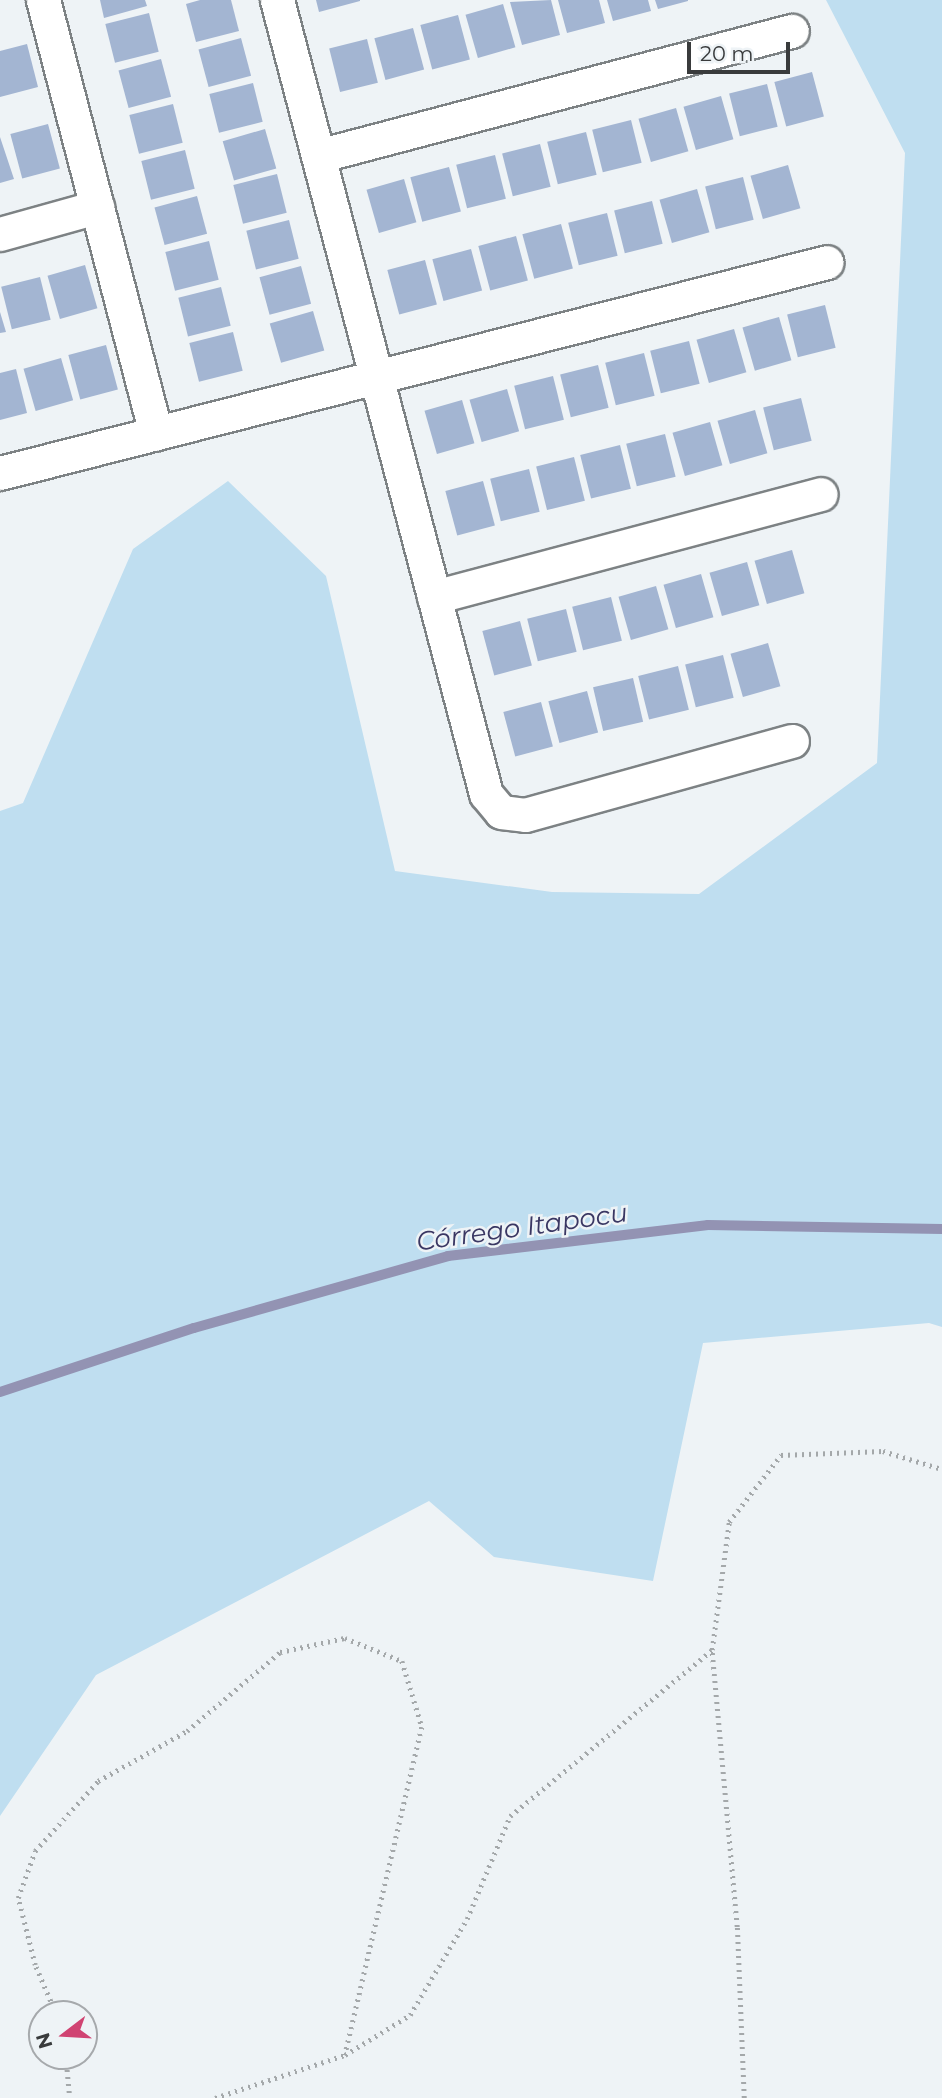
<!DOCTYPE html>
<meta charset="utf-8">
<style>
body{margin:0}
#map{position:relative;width:942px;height:2098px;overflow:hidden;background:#eef3f6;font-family:Montserrat,sans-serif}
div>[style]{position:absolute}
.green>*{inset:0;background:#bfdef0}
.stream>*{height:10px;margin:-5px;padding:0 5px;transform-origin:5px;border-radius:5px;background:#9393b3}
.building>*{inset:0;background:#a3b5d2;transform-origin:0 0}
.path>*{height:4.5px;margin-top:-2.25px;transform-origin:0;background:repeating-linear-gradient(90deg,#a4a8aa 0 2px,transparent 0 7px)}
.roads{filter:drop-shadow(2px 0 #7d8284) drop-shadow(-2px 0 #7d8284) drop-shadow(0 2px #7d8284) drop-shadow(0 -2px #7d8284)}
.street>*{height:33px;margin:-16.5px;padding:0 16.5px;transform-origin:16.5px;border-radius:16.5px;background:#fff}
span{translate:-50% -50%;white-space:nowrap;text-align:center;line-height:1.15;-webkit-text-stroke:5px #eef3f6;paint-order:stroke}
.water-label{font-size:26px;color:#3a3763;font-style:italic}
.north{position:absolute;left:28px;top:2000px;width:70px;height:70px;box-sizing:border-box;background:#eef3f6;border:2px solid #a6a9ac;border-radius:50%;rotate:253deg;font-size:19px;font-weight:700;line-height:28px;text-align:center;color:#393b3c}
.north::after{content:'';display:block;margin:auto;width:24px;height:32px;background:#d04372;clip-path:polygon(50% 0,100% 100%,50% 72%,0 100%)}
.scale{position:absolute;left:687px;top:42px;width:103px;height:32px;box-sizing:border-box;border:4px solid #393b3c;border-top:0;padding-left:9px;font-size:21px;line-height:24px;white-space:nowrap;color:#393b3c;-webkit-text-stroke:5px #eef3f6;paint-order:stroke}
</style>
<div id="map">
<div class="green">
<div style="clip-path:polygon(826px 0,942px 0,942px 1327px,929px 1323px,703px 1343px,653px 1581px,494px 1557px,429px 1501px,96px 1675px,0 1816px,0 811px,23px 803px,133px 549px,228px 481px,326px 576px,395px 871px,552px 892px,699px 894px,877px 763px,905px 153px)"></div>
</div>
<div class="stream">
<div style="left:0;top:1392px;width:204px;rotate:-18.3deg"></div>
<div style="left:194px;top:1328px;width:264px;rotate:-15.8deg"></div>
<div style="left:448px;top:1256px;width:262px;rotate:-6.8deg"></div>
<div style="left:708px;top:1225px;width:234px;rotate:1deg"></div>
</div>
<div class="building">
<div style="clip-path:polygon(100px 0,145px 0,147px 6px,104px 18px)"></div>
<div style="clip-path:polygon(200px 0,231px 0,239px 31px,196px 42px,186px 4px)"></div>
<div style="clip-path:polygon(316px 0,360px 0,360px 1px,319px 12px)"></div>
<div style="clip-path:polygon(551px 0,560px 35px,522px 45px,510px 2px)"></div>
<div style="clip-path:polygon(558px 0,599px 0,605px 23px,567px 33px)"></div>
<div style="clip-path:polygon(607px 0,648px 0,651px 11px,613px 21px)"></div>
<div style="clip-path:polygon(655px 0,688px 0,688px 1px,658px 9px)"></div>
<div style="left:503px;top:4px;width:45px;height:39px;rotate:74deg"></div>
<div style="left:149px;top:13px;width:40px;height:45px;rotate:76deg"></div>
<div style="left:458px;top:15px;width:46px;height:39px;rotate:75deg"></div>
<div style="left:413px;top:28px;width:43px;height:40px;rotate:75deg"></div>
<div style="left:241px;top:38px;width:39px;height:44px;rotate:75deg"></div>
<div style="left:367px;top:39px;width:45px;height:39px;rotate:76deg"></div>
<div style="clip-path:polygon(27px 44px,38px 87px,0 97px,0 51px)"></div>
<div style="left:161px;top:59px;width:39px;height:44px;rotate:75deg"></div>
<div style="left:812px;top:72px;width:46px;height:39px;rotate:75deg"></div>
<div style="left:253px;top:83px;width:40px;height:45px;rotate:76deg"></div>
<div style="left:767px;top:84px;width:44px;height:39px;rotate:76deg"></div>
<div style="left:721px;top:96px;width:45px;height:39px;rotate:74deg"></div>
<div style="left:173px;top:104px;width:40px;height:45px;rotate:76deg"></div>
<div style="left:676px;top:108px;width:45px;height:39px;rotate:74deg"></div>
<div style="left:631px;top:120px;width:44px;height:40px;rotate:76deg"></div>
<div style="left:48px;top:124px;width:46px;height:39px;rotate:75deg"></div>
<div style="left:265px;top:129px;width:41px;height:44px;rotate:74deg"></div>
<div style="left:586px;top:132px;width:44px;height:40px;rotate:76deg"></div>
<div style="clip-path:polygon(0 137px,14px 179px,0 183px)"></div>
<div style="left:540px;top:144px;width:44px;height:39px;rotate:76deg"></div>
<div style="left:185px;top:150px;width:40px;height:45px;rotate:76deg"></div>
<div style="left:495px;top:155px;width:45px;height:40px;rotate:76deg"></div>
<div style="left:788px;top:165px;width:45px;height:39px;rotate:74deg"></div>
<div style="left:449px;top:167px;width:46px;height:40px;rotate:75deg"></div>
<div style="left:277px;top:174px;width:40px;height:45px;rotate:76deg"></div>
<div style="left:743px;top:177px;width:44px;height:39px;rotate:76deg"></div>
<div style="left:404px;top:179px;width:45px;height:39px;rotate:74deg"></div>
<div style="left:697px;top:189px;width:45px;height:39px;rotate:74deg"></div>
<div style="left:197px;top:196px;width:39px;height:44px;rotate:75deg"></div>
<div style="left:652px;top:201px;width:44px;height:39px;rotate:76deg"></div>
<div style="left:607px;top:213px;width:44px;height:40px;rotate:76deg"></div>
<div style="left:289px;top:220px;width:40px;height:44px;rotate:76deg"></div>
<div style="left:561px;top:224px;width:46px;height:40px;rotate:75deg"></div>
<div style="left:516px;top:236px;width:46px;height:39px;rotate:75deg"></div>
<div style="left:209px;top:241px;width:40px;height:45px;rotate:76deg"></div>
<div style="left:471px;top:249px;width:43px;height:40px;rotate:75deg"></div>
<div style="left:425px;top:260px;width:46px;height:39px;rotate:75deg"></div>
<div style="left:85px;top:265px;width:45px;height:39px;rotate:74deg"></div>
<div style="left:301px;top:266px;width:39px;height:43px;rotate:75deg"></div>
<div style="left:40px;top:277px;width:44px;height:40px;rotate:76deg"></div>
<div style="left:221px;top:287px;width:40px;height:44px;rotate:76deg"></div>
<div style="left:825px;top:305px;width:44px;height:39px;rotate:76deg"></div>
<div style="left:313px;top:311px;width:41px;height:45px;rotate:74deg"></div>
<div style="clip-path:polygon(0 312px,6px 332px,0 333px)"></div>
<div style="left:779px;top:317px;width:45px;height:38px;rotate:74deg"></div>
<div style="left:734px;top:329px;width:45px;height:39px;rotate:74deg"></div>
<div style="left:233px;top:332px;width:40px;height:45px;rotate:76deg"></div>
<div style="left:689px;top:341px;width:44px;height:40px;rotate:76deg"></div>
<div style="left:106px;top:345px;width:46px;height:39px;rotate:75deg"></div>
<div style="left:644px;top:353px;width:44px;height:40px;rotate:76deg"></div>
<div style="left:61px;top:358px;width:44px;height:39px;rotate:74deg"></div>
<div style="left:598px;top:365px;width:44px;height:39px;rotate:76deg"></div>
<div style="clip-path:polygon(16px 369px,27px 413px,0 420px,0 373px)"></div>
<div style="left:553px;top:376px;width:45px;height:40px;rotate:76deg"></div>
<div style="left:507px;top:389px;width:44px;height:39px;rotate:74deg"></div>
<div style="left:801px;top:398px;width:44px;height:39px;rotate:76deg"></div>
<div style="left:462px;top:400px;width:45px;height:39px;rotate:74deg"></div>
<div style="left:755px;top:410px;width:45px;height:39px;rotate:74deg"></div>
<div style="left:710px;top:422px;width:45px;height:39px;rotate:74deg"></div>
<div style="left:665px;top:434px;width:44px;height:40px;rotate:76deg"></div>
<div style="left:620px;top:445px;width:45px;height:41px;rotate:76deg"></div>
<div style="left:574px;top:457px;width:45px;height:39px;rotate:76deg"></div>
<div style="left:529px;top:469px;width:44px;height:40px;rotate:76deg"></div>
<div style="left:483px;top:481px;width:46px;height:39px;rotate:75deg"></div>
<div style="left:792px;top:550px;width:45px;height:39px;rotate:74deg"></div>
<div style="left:747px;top:562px;width:45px;height:39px;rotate:74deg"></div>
<div style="left:701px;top:574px;width:45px;height:39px;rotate:74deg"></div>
<div style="left:656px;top:586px;width:45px;height:39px;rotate:74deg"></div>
<div style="left:611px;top:597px;width:45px;height:40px;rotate:76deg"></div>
<div style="left:566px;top:609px;width:44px;height:40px;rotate:76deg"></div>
<div style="left:520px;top:621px;width:46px;height:39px;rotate:75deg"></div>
<div style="left:768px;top:643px;width:45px;height:39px;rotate:74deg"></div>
<div style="left:723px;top:655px;width:44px;height:39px;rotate:76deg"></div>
<div style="left:678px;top:666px;width:45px;height:41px;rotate:76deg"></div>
<div style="left:633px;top:678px;width:45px;height:41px;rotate:77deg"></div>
<div style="left:587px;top:691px;width:43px;height:40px;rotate:75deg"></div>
<div style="left:541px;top:702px;width:46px;height:39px;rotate:75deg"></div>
</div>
<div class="path">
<div style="left:56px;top:2014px;width:53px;rotate:-113.2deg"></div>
<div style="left:35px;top:1965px;width:69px;rotate:-104.2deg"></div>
<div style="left:18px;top:1898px;width:50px;rotate:-70.1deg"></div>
<div style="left:35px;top:1851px;width:94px;rotate:-48deg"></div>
<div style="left:98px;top:1781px;width:102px;rotate:-29.3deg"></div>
<div style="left:187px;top:1731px;width:122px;rotate:-40.3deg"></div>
<div style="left:280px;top:1652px;width:66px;rotate:-12.2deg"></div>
<div style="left:345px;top:1638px;width:61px;rotate:22deg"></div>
<div style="left:402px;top:1661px;width:69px;rotate:73.1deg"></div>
<div style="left:422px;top:1727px;width:337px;rotate:103.2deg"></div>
<div style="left:66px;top:2056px;width:42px;rotate:84.6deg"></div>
<div style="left:215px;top:2098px;width:137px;rotate:-18.3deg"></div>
<div style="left:345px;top:2055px;width:76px;rotate:-31.6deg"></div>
<div style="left:410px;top:2015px;width:112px;rotate:-59.3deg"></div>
<div style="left:467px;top:1919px;width:112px;rotate:-67.3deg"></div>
<div style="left:510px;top:1816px;width:261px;rotate:-39.4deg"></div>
<div style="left:744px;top:2098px;width:171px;rotate:-92.3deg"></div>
<div style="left:737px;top:1927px;width:278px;rotate:-95.2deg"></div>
<div style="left:712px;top:1650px;width:129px;rotate:-82.4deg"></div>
<div style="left:729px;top:1522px;width:85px;rotate:-52.2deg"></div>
<div style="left:781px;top:1455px;width:102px;rotate:-2.2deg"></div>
<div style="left:883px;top:1451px;width:62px;rotate:17deg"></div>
</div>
<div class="roads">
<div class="street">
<div style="left:43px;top:0;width:448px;rotate:75.4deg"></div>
<div style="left:277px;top:0;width:821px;rotate:75.25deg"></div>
<div style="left:486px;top:794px;width:23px;rotate:50deg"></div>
<div style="left:501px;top:812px;width:24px;rotate:7deg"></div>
<div style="left:525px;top:815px;width:277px;rotate:-15.5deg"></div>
<div style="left:318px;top:156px;width:490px;rotate:-14.8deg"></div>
<div style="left:0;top:234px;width:101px;rotate:-15.6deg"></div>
<div style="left:0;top:473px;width:853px;rotate:-14.31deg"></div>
<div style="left:434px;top:597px;width:400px;rotate:-14.9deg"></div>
</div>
</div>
<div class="water-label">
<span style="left:522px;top:1228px;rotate:-8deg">Córrego Itapocu</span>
</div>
<div class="north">N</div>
<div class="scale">20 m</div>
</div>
